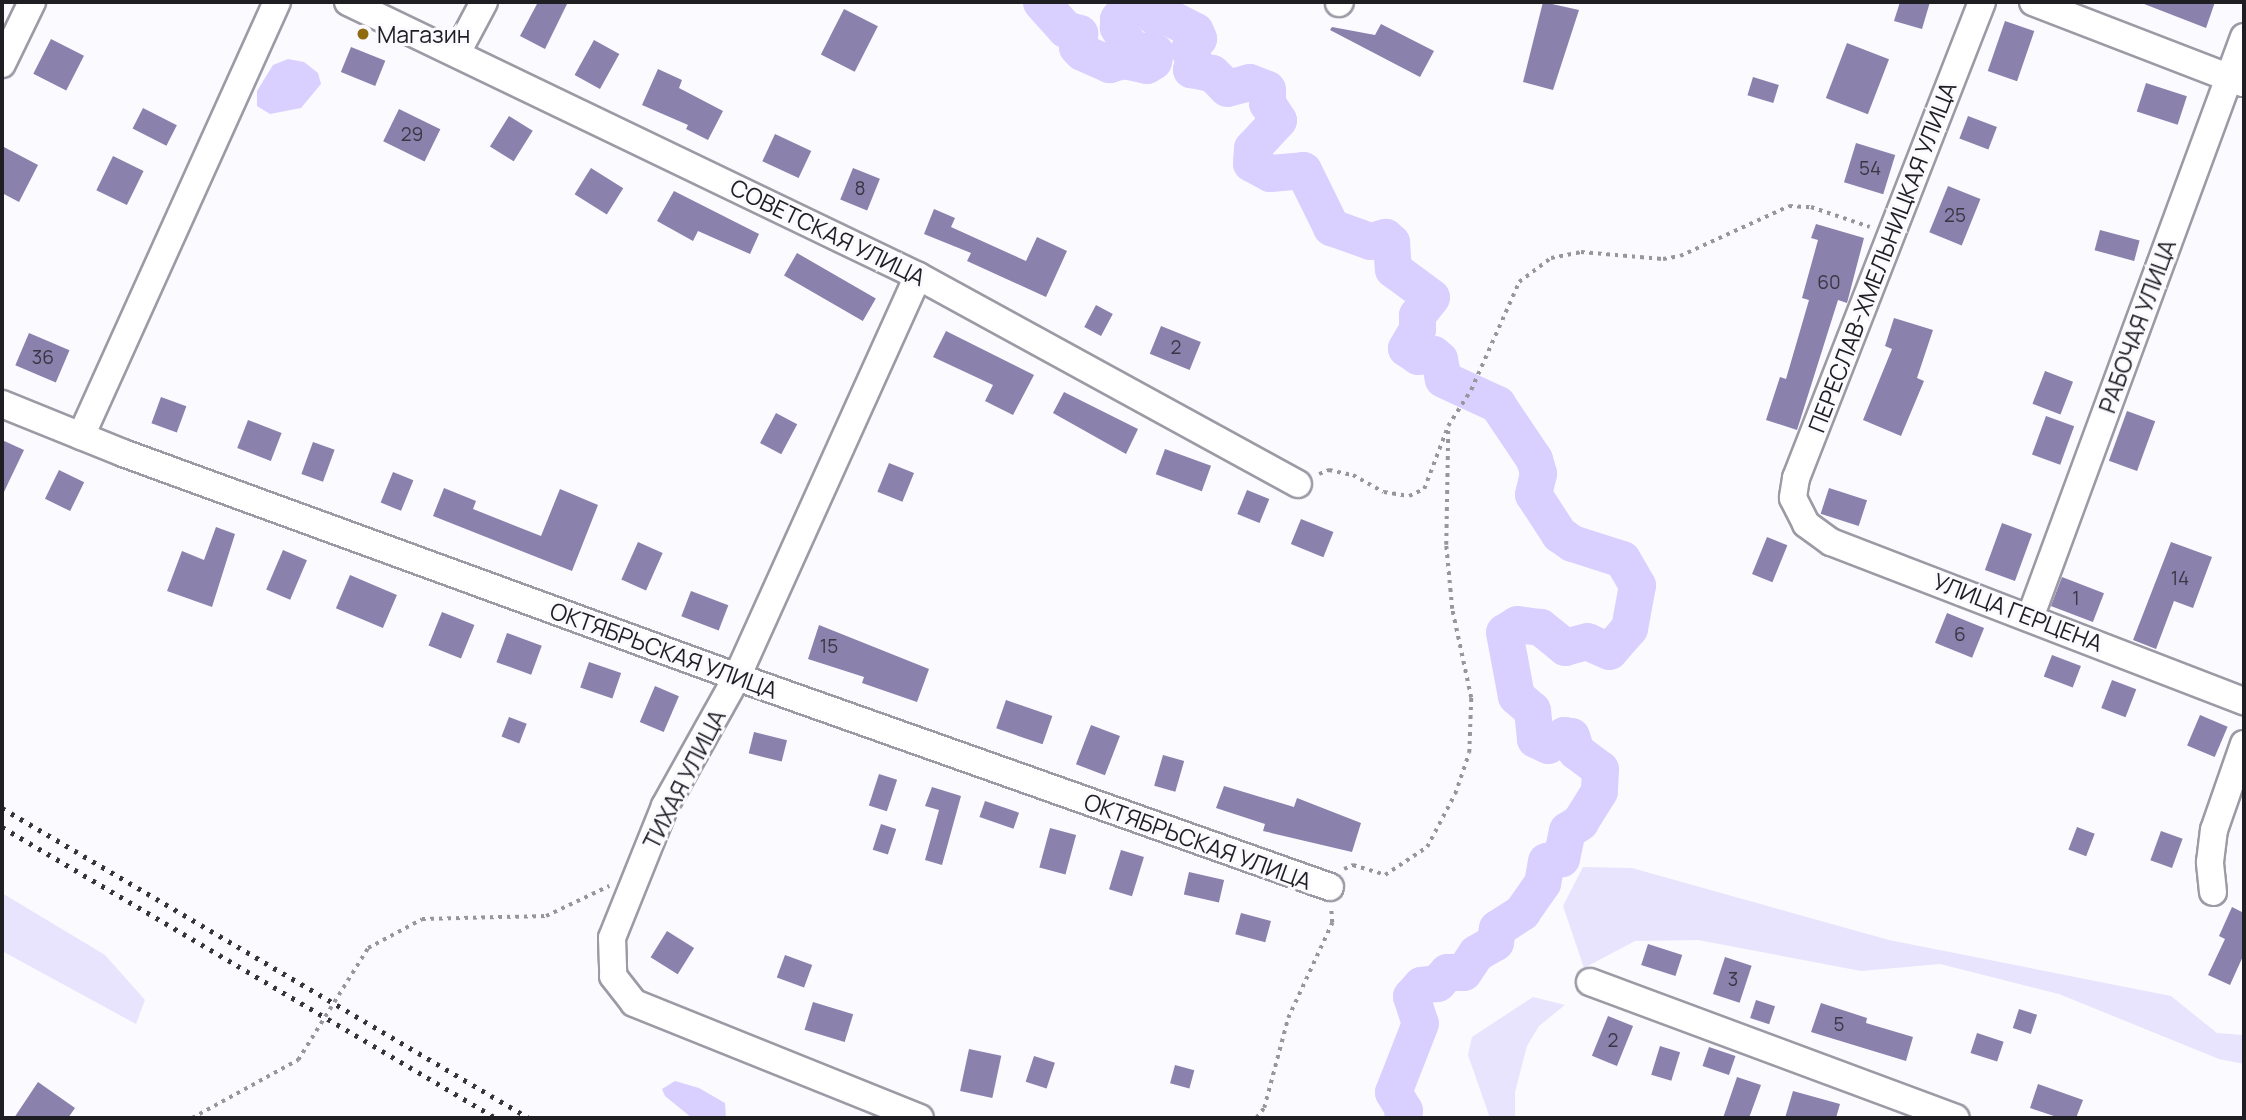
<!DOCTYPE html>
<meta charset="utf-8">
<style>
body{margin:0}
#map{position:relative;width:2246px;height:1120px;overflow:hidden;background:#fbfaff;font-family:Manrope,sans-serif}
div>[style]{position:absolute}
.green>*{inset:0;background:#e8e4fd}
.water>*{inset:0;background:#d9d0ff}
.river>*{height:37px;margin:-18.5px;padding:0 18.5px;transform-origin:18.5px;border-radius:18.5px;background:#d9d0ff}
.building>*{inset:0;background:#8a81ac;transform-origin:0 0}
.path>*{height:3.5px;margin-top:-1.75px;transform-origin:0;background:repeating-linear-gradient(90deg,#97969a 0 3.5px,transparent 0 8.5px)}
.roads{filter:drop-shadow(2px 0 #9c9aa5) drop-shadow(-2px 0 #9c9aa5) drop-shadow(0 2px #9c9aa5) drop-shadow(0 -2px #9c9aa5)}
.minor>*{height:26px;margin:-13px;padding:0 13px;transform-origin:13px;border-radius:13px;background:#fff}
.rail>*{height:5px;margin-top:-2.5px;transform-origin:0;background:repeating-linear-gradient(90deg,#363539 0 3.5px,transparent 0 10.5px)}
.dots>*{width:19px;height:19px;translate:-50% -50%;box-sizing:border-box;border:4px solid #fbfaff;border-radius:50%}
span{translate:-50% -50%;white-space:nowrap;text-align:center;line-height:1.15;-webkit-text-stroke:6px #fbfaff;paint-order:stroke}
.number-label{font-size:19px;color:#3a3744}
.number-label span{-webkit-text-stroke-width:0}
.poi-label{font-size:23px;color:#1f1e22}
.left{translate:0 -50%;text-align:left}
.street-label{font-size:23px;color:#1f1e22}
.frame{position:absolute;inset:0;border:4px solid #1f1e22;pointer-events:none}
</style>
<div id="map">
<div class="green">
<div style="clip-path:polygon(1583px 867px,1632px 868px,1889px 940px,2171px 996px,2217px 1033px,2244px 1035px,2244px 1064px,2219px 1059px,2059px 994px,1940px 964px,1861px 971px,1698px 940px,1635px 941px,1584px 968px,1563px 906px)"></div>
<div style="clip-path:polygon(2px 893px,105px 955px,145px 1000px,136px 1024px,2px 951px)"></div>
<div style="clip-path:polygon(1533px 997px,1565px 1005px,1539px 1026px,1527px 1046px,1515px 1092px,1515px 1118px,1490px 1118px,1468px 1055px,1472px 1037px)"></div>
</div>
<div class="water">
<div style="clip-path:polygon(288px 59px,304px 62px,318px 73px,321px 84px,301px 108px,270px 114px,257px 106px,257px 91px,273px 65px)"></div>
<div style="clip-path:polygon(675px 1081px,699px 1088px,725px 1103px,726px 1118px,692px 1118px,665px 1096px,662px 1089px)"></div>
</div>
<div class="river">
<div style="left:1041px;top:2px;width:36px;rotate:48deg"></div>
<div style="left:1065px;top:29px;width:15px;rotate:16deg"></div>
<div style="left:1079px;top:33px;width:14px;rotate:98deg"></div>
<div style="left:1077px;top:47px;width:7px;rotate:45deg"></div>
<div style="left:1082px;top:52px;width:30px;rotate:24deg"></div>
<div style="left:1109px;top:64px;width:15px;rotate:-16deg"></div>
<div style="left:1123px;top:60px;width:24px;rotate:12deg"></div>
<div style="left:1146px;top:65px;width:8px;rotate:-30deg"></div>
<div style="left:1153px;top:61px;width:9px;rotate:-77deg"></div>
<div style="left:1155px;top:52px;width:24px;rotate:-173deg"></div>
<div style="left:1131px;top:49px;width:26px;rotate:-121deg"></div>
<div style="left:1118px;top:27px;width:8px;rotate:-90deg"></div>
<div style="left:1118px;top:19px;width:21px;rotate:-53deg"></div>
<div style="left:1146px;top:2px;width:16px;rotate:60deg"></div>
<div style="left:1154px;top:16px;width:14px;rotate:4deg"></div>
<div style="left:1168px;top:17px;width:30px;rotate:27deg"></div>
<div style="left:1195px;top:31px;width:8px;rotate:67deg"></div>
<div style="left:1198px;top:38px;width:14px;rotate:129deg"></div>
<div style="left:1189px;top:49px;width:14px;rotate:69deg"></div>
<div style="left:1194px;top:62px;width:8px;rotate:113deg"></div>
<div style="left:1191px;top:69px;width:21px;rotate:11deg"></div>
<div style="left:1212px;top:73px;width:21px;rotate:45deg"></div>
<div style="left:1227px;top:88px;width:23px;rotate:-15deg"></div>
<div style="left:1249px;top:82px;width:19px;rotate:21deg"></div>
<div style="left:1267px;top:89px;width:14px;rotate:90deg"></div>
<div style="left:1267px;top:103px;width:20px;rotate:57deg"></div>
<div style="left:1278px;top:120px;width:38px;rotate:133deg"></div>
<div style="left:1252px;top:148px;width:15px;rotate:94deg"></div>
<div style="left:1251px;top:163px;width:21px;rotate:28deg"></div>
<div style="left:1270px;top:173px;width:33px;rotate:-5deg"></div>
<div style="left:1303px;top:170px;width:64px;rotate:63.8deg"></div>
<div style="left:1331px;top:227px;width:41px;rotate:19.7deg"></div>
<div style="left:1370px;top:241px;width:16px;rotate:-15deg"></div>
<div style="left:1385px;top:237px;width:8px;rotate:40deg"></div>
<div style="left:1391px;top:242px;width:27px;rotate:86deg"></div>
<div style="left:1393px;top:269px;width:47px;rotate:36.4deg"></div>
<div style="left:1431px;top:297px;width:23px;rotate:128deg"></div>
<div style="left:1417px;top:315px;width:14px;rotate:90deg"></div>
<div style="left:1417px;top:329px;width:22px;rotate:120deg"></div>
<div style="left:1406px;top:348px;width:14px;rotate:34deg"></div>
<div style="left:1418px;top:356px;width:15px;rotate:-8deg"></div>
<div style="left:1433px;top:354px;width:8px;rotate:40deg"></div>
<div style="left:1439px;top:359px;width:20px;rotate:79deg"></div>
<div style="left:1443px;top:379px;width:60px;rotate:24.8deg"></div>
<div style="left:1497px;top:404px;width:66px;rotate:56.1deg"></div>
<div style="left:1534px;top:459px;width:15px;rotate:74deg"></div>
<div style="left:1538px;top:473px;width:22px;rotate:103deg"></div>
<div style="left:1533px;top:494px;width:48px;rotate:57deg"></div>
<div style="left:1559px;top:534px;width:16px;rotate:35deg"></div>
<div style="left:1572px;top:543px;width:52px;rotate:17.7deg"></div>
<div style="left:1622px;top:559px;width:30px;rotate:60deg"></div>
<div style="left:1637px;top:585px;width:44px;rotate:100.5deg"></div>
<div style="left:1629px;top:628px;width:30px;rotate:131deg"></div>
<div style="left:1609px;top:651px;width:24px;rotate:-156deg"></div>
<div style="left:1587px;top:641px;width:23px;rotate:165deg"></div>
<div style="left:1565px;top:647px;width:32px;rotate:-141deg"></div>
<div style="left:1540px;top:627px;width:23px;rotate:-173deg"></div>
<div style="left:1517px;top:624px;width:15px;rotate:148deg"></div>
<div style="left:1504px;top:632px;width:65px;rotate:79.4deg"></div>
<div style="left:1516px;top:696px;width:21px;rotate:41deg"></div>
<div style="left:1532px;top:710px;width:29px;rotate:84deg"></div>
<div style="left:1535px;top:739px;width:14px;rotate:25deg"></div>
<div style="left:1548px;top:745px;width:19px;rotate:-32deg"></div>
<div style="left:1564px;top:735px;width:7px;rotate:8deg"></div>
<div style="left:1571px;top:736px;width:16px;rotate:72deg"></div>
<div style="left:1576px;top:751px;width:30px;rotate:37deg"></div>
<div style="left:1600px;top:769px;width:22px;rotate:93deg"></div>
<div style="left:1599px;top:791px;width:36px;rotate:122deg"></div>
<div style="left:1580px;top:822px;width:15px;rotate:148deg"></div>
<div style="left:1567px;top:830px;width:29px;rotate:102deg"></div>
<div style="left:1561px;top:858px;width:15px;rotate:169deg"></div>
<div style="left:1546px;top:861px;width:22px;rotate:100deg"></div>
<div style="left:1542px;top:883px;width:35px;rotate:125deg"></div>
<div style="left:1522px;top:912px;width:30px;rotate:147deg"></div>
<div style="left:1497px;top:928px;width:14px;rotate:98deg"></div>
<div style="left:1495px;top:942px;width:22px;rotate:150deg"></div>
<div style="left:1476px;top:953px;width:23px;rotate:124deg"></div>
<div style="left:1463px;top:972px;width:16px;rotate:180deg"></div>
<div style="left:1447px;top:972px;width:15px;rotate:132deg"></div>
<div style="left:1437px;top:983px;width:16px;rotate:173deg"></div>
<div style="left:1421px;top:985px;width:15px;rotate:132deg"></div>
<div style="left:1411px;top:996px;width:28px;rotate:72deg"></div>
<div style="left:1420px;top:1023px;width:74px;rotate:111.4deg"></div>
<div style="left:1393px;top:1092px;width:21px;rotate:59deg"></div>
<div style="left:1404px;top:1110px;width:8px;rotate:104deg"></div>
</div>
<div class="building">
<div style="clip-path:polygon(538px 2px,568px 2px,545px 49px,520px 36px)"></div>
<div style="clip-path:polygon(1543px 2px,1579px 10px,1553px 90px,1523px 82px)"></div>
<div style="clip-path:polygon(1900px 2px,1930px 2px,1922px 29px,1894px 21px)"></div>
<div style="clip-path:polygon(2139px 2px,2215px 2px,2206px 28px)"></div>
<div style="left:844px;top:9px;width:38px;height:51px;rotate:27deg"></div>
<div style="left:2005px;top:21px;width:31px;height:53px;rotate:19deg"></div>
<div style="clip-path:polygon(1381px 24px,1434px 51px,1420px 77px,1330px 30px,1332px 27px,1375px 35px)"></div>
<div style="left:51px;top:39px;width:37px;height:39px;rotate:27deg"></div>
<div style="left:594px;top:40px;width:29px;height:40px;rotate:29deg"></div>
<div style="left:1847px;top:43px;width:45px;height:59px;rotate:21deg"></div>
<div style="left:351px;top:47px;width:37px;height:27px;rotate:22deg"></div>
<div style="clip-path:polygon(658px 69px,682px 80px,679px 88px,723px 111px,708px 140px,686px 129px,688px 125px,642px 105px)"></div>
<div style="left:1753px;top:77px;width:27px;height:19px;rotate:17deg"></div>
<div style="left:2146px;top:83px;width:43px;height:30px;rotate:18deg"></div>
<div style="left:143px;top:108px;width:38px;height:23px;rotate:27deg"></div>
<div style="left:399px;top:109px;width:46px;height:36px;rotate:26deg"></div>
<div style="left:509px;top:116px;width:28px;height:36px;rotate:32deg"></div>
<div style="left:1968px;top:116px;width:31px;height:24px;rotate:21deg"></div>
<div style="left:775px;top:134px;width:40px;height:30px;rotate:25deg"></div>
<div style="left:1856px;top:143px;width:41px;height:41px;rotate:17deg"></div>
<div style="clip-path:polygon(2px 146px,38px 165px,19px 202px,2px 193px)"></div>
<div style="left:113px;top:156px;width:34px;height:38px;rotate:26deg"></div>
<div style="left:591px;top:168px;width:38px;height:31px;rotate:32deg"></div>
<div style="left:853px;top:168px;width:29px;height:34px;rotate:22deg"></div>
<div style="left:1948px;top:186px;width:35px;height:50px;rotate:22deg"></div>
<div style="clip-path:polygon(674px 191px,759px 234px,750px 254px,698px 231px,693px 241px,657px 221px)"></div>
<div style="clip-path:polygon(934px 209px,955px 218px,951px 227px,1026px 261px,1037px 237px,1067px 251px,1046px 297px,967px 261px,971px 253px,924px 234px)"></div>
<div style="clip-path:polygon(1816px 224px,1864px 238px,1847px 303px,1838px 300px,1797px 430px,1766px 420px,1780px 377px,1786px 379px,1809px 300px,1802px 298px,1818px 240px,1811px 238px)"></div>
<div style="left:2100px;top:230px;width:41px;height:21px;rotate:15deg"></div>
<div style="left:797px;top:253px;width:91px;height:26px;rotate:30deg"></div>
<div style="left:1096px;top:305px;width:19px;height:25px;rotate:28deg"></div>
<div style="clip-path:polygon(1894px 318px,1933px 330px,1917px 378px,1924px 381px,1901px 436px,1863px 420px,1892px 349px,1885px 346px)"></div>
<div style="left:1161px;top:326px;width:43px;height:30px;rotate:22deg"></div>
<div style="clip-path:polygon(946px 331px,1034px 375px,1013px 415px,985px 401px,993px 385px,933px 357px)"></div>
<div style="left:29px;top:333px;width:44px;height:35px;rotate:23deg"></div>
<div style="left:2045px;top:371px;width:30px;height:35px;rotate:21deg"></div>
<div style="clip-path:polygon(1064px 392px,1138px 429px,1126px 454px,1053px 413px)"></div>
<div style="left:161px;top:397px;width:27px;height:28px;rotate:20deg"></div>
<div style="left:2127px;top:411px;width:30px;height:53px;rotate:20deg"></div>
<div style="left:776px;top:413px;width:24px;height:34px;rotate:28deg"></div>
<div style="left:2046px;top:416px;width:30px;height:41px;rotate:20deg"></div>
<div style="left:248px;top:420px;width:36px;height:30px;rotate:21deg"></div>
<div style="clip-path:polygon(2px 440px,24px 450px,2px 496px)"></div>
<div style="left:313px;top:442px;width:23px;height:34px;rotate:20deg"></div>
<div style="left:1165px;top:449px;width:49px;height:27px;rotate:20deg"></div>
<div style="left:889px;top:463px;width:27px;height:31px;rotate:22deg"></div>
<div style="left:59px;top:470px;width:28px;height:32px;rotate:26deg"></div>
<div style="left:393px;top:472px;width:22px;height:33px;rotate:22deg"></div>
<div style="clip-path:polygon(444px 488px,476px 501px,473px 509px,541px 536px,560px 489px,598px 505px,572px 571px,433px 516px)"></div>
<div style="left:1829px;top:488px;width:40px;height:27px;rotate:18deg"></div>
<div style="left:1247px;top:490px;width:24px;height:26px;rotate:22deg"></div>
<div style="left:1301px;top:519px;width:35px;height:27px;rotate:22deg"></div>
<div style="left:2002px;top:523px;width:32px;height:50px;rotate:20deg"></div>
<div style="clip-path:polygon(216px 527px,235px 534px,212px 607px,167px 591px,182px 551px,204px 560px)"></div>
<div style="left:1767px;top:537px;width:22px;height:40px;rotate:22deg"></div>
<div style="left:638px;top:542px;width:27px;height:41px;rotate:24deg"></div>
<div style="clip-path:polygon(2171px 542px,2212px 557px,2193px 608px,2174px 601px,2156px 649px,2133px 640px)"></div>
<div style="left:283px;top:550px;width:26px;height:43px;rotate:23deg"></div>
<div style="left:350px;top:575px;width:51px;height:36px;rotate:23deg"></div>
<div style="left:2062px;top:577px;width:45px;height:31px;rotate:21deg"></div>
<div style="left:691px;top:591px;width:40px;height:27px;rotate:21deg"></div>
<div style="left:442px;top:612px;width:35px;height:36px;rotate:22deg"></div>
<div style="left:1947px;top:613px;width:40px;height:32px;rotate:22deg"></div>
<div style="clip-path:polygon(819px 625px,929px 669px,917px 702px,862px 683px,864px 677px,808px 659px)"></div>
<div style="left:507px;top:633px;width:37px;height:31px;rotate:20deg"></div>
<div style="left:2052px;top:655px;width:31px;height:23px;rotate:21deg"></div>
<div style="left:589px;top:662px;width:34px;height:27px;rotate:19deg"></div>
<div style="left:2112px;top:680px;width:26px;height:30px;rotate:21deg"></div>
<div style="left:655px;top:686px;width:26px;height:39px;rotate:23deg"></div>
<div style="left:1006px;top:700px;width:49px;height:30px;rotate:19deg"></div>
<div style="left:2200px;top:715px;width:30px;height:33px;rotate:23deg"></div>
<div style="left:509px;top:717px;width:19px;height:21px;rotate:21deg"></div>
<div style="left:1091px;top:725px;width:31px;height:42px;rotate:21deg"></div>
<div style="left:754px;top:732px;width:34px;height:22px;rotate:14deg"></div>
<div style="left:1163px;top:755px;width:22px;height:32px;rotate:16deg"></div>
<div style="left:879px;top:774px;width:19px;height:33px;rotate:18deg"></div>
<div style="clip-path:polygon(1224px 786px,1294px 807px,1297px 798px,1361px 823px,1352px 852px,1263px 831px,1265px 824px,1216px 808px)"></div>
<div style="clip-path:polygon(932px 787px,961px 796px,942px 865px,925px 860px,939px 810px,925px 806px)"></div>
<div style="left:985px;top:801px;width:36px;height:17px;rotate:19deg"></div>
<div style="left:881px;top:824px;width:16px;height:27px;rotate:18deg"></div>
<div style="left:2077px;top:827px;width:19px;height:24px;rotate:21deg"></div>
<div style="left:1050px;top:828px;width:27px;height:41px;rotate:15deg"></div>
<div style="left:2161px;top:831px;width:23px;height:31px;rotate:20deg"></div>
<div style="left:1121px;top:850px;width:24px;height:41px;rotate:17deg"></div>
<div style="left:1189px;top:872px;width:36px;height:23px;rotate:13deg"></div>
<div style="clip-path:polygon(2232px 907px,2244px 913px,2244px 954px,2230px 985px,2208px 975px,2225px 939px,2219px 936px)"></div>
<div style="left:1241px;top:913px;width:31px;height:22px;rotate:15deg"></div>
<div style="left:667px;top:931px;width:32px;height:31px;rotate:32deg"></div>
<div style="left:1648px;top:944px;width:36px;height:22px;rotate:18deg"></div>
<div style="left:785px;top:955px;width:29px;height:24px;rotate:20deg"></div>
<div style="left:1725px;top:957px;width:28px;height:39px;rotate:18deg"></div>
<div style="left:1756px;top:1000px;width:20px;height:19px;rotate:18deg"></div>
<div style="left:813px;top:1002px;width:42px;height:29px;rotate:17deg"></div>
<div style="clip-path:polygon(1821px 1003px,1867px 1018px,1866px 1023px,1913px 1037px,1906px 1061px,1811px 1032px)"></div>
<div style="left:2019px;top:1009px;width:19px;height:20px;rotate:18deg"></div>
<div style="left:1608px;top:1016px;width:27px;height:43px;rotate:22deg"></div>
<div style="left:1977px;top:1033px;width:28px;height:21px;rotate:18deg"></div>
<div style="left:1660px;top:1046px;width:21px;height:30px;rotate:17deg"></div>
<div style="left:1709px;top:1047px;width:28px;height:20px;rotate:19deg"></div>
<div style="left:969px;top:1049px;width:33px;height:43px;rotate:12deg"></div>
<div style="left:1034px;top:1056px;width:22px;height:27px;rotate:18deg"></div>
<div style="left:1175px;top:1065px;width:20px;height:19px;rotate:15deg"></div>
<div style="clip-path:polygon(1737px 1077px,1761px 1085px,1749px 1118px,1723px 1118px)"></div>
<div style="clip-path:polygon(38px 1082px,75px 1108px,68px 1118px,14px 1118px)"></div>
<div style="clip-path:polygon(2038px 1084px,2083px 1100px,2076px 1118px,2060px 1118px,2030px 1108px)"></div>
<div style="clip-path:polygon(1793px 1091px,1840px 1104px,1836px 1118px,1785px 1118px)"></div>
</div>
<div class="path">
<div style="left:1319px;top:474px;width:11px;rotate:-22deg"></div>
<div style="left:1329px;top:470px;width:25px;rotate:12deg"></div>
<div style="left:1353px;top:475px;width:35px;rotate:29deg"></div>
<div style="left:1384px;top:492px;width:25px;rotate:9deg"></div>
<div style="left:1409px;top:496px;width:17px;rotate:-25deg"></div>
<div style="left:1424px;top:489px;width:67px;rotate:-69.1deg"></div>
<div style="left:1448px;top:426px;width:43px;rotate:-57.4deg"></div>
<div style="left:1471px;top:390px;width:118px;rotate:-66deg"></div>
<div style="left:1519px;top:282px;width:40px;rotate:-37deg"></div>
<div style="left:1551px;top:258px;width:31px;rotate:-11deg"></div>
<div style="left:1581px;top:252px;width:82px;rotate:4.9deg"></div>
<div style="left:1663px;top:259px;width:17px;rotate:-10deg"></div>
<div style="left:1680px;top:256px;width:120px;rotate:-24.6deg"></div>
<div style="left:1789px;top:206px;width:22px;rotate:3deg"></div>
<div style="left:1811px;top:207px;width:62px;rotate:18.7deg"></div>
<div style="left:1344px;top:869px;width:10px;rotate:-24deg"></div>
<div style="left:1353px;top:865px;width:34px;rotate:17deg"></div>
<div style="left:1385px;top:875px;width:50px;rotate:-33.7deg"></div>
<div style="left:1427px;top:847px;width:60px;rotate:-62.2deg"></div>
<div style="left:1455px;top:794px;width:43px;rotate:-71.1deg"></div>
<div style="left:1469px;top:753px;width:55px;rotate:-87.9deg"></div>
<div style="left:1471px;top:698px;width:91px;rotate:-102.1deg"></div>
<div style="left:1452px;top:609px;width:64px;rotate:-95.4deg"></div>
<div style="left:1446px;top:545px;width:119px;rotate:-89deg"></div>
<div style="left:192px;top:1118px;width:121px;rotate:-28.7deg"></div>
<div style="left:298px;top:1060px;width:132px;rotate:-58deg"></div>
<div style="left:368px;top:948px;width:61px;rotate:-28.2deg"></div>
<div style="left:422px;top:919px;width:124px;rotate:-1.4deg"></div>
<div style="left:546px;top:916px;width:70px;rotate:-25.5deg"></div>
<div style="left:1256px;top:1118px;width:13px;rotate:-51deg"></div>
<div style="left:1264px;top:1108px;width:93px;rotate:-75.1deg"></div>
<div style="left:1288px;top:1018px;width:105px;rotate:-65.1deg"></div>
<div style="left:1332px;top:923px;width:14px;rotate:-94deg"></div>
</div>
<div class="roads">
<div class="minor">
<div style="left:348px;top:2px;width:632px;rotate:25.67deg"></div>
<div style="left:918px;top:276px;width:433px;rotate:28.7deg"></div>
<div style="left:1982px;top:2px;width:511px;rotate:111.34deg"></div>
<div style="left:1796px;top:478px;width:20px;rotate:99deg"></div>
<div style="left:1793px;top:498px;width:29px;rotate:63deg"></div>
<div style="left:1806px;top:524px;width:31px;rotate:36deg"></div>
<div style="left:1831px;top:542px;width:443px;rotate:21.1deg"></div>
<div style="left:2033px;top:2px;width:225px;rotate:21.1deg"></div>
<div style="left:1339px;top:3px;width:1px;rotate:-45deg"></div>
<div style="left:458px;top:51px;width:55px;rotate:-62deg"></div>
<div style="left:2px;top:64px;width:69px;rotate:-64.2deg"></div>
<div style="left:918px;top:276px;width:440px;rotate:114.3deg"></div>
<div style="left:737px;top:677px;width:148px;rotate:119.2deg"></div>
<div style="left:665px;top:806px;width:142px;rotate:111.9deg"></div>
<div style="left:612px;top:938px;width:38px;rotate:88deg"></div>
<div style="left:613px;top:976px;width:34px;rotate:52deg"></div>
<div style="left:634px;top:1003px;width:308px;rotate:21.9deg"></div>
<div style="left:2px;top:404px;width:131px;rotate:22deg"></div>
<div style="left:123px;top:453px;width:654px;rotate:20.04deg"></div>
<div style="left:737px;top:677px;width:629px;rotate:19.5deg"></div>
<div style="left:81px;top:436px;width:476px;rotate:-65.7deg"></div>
<div style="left:2031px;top:615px;width:616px;rotate:-69.77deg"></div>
<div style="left:2213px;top:892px;width:30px;rotate:-96deg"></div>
<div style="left:2210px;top:862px;width:32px;rotate:-83deg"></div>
<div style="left:2214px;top:830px;width:91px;rotate:-70.8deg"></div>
<div style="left:1590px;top:982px;width:390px;rotate:20.4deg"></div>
</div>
</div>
<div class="rail">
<div style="left:2px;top:808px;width:611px;rotate:30.47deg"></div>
<div style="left:2px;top:827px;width:573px;rotate:30.5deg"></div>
</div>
<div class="dots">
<div style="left:363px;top:34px;background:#8f6b10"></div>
</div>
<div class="number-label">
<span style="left:412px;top:135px">29</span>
<span style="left:1870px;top:169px">54</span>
<span style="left:860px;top:189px">8</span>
<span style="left:1955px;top:216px">25</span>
<span style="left:1829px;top:283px">60</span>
<span style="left:1176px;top:348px">2</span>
<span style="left:43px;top:358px">36</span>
<span style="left:2180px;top:579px">14</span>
<span style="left:2076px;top:599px">1</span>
<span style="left:1960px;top:635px">6</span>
<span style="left:829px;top:647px">15</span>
<span style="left:1733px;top:980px">3</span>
<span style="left:1839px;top:1025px">5</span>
<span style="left:1613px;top:1041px">2</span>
</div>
<div class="poi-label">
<span class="left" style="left:377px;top:34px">Магазин</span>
</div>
<div class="street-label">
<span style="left:828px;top:232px;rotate:26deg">СОВЕТСКАЯ УЛИЦА</span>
<span style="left:1882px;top:257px;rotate:-69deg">ПЕРЕСЛАВ-ХМЕЛЬНИЦКАЯ УЛИЦА</span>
<span style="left:2137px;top:326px;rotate:-70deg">РАБОЧАЯ УЛИЦА</span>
<span style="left:2018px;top:612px;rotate:21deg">УЛИЦА ГЕРЦЕНА</span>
<span style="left:664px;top:650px;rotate:20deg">ОКТЯБРЬСКАЯ УЛИЦА</span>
<span style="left:684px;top:779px;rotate:-63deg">ТИХАЯ УЛИЦА</span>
<span style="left:1198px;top:841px;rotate:20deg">ОКТЯБРЬСКАЯ УЛИЦА</span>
</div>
<div class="frame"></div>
</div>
